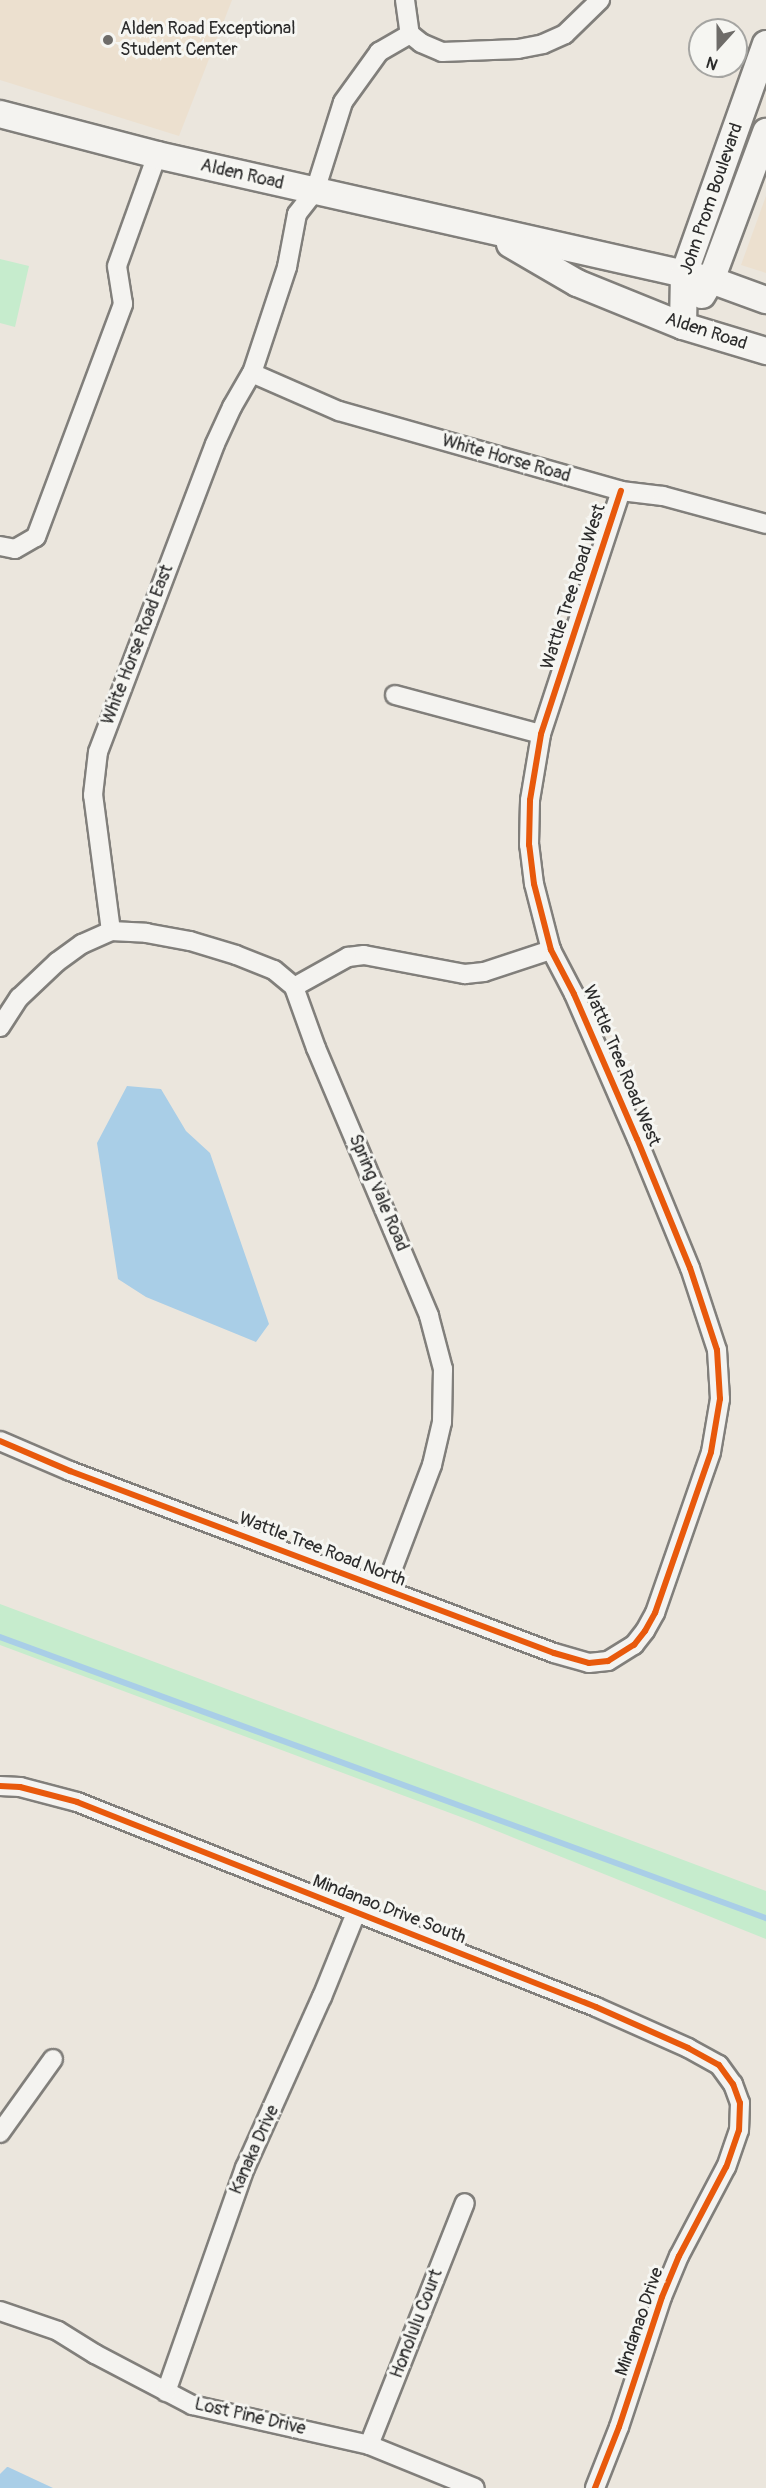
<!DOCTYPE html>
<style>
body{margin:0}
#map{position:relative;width:766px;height:2488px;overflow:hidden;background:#ebe6dd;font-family:Pangolin,sans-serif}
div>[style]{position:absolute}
.built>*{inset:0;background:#ece0cf}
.green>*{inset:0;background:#c6eccd}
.water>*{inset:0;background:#a9cee7}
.stream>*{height:6px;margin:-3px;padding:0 3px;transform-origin:3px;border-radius:3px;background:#a9cee7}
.roads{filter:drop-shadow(2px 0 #817f7b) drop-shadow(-2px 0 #817f7b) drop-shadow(0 2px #817f7b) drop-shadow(0 -2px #817f7b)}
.street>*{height:18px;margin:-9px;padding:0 9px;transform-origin:9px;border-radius:9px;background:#f4f3f0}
.secondary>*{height:26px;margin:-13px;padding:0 13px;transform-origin:13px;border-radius:13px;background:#f4f3f0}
.cycleway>*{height:6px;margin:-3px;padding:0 3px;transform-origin:3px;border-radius:3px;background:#e8590c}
.dots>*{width:16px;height:16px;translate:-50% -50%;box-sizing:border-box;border:3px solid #f6f6f2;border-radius:50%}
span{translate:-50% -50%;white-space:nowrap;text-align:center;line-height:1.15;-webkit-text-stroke:6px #f6f6f2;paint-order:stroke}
.poi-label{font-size:18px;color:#2b2b2b}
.left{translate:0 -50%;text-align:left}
.street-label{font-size:18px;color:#2b2b2b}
.north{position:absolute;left:688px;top:18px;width:60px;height:60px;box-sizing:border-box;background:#f6f6f2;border:2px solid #a5a5a2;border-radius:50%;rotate:201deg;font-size:16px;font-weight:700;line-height:24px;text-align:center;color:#2b2b2b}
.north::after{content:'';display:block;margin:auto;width:21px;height:27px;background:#6e6c69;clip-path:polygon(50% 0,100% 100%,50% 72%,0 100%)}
</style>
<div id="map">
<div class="built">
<div style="clip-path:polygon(0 0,232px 0,179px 136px,0 80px)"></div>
<div style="clip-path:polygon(766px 196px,766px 273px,741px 265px)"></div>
</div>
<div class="green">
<div style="clip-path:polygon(0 259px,29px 266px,15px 327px,0 323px)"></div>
<div style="clip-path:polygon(0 1604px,766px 1891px,766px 1939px,477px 1823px,0 1645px)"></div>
</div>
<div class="water">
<div style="clip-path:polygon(127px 1086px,161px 1089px,186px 1131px,210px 1153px,269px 1324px,256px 1342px,146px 1297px,118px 1279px,97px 1143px)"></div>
<div style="clip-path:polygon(7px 2467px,8px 2467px,53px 2488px,0 2488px,0 2474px)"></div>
</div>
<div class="stream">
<div style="left:0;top:1637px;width:816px;rotate:20.15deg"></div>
</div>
<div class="roads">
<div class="street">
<div style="left:405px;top:0;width:34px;rotate:82deg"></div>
<div style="left:410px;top:34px;width:14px;rotate:39deg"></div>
<div style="left:421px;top:43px;width:23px;rotate:23deg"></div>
<div style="left:442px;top:52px;width:76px;rotate:-2.3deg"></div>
<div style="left:518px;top:49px;width:25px;rotate:-11deg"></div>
<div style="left:543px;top:44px;width:24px;rotate:-24deg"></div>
<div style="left:565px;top:34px;width:49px;rotate:-44.2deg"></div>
<div style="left:252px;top:373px;width:95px;rotate:23.6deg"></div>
<div style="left:339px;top:411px;width:293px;rotate:15.8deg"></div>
<div style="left:621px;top:491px;width:42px;rotate:6.8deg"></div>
<div style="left:663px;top:496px;width:107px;rotate:15.2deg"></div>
<div style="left:0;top:546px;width:15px;rotate:11deg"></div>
<div style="left:15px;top:549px;width:24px;rotate:-30deg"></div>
<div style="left:36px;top:537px;width:249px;rotate:-69.5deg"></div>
<div style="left:123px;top:304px;width:38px;rotate:-99deg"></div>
<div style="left:117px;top:266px;width:118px;rotate:-70.2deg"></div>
<div style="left:395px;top:695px;width:151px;rotate:15deg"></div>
<div style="left:111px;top:931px;width:137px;rotate:-97.5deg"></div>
<div style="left:93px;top:795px;width:43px;rotate:-83.4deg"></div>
<div style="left:98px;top:752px;width:329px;rotate:-69.2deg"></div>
<div style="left:215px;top:444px;width:41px;rotate:-65.3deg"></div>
<div style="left:232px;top:407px;width:39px;rotate:-60deg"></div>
<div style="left:252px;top:373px;width:112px;rotate:-71.7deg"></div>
<div style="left:287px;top:267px;width:54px;rotate:-79.3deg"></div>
<div style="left:297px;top:214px;width:29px;rotate:-52deg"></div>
<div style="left:315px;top:191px;width:93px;rotate:-72.5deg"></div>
<div style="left:343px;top:102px;width:62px;rotate:-54.2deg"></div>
<div style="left:379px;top:52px;width:36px;rotate:-30deg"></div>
<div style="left:294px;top:987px;width:62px;rotate:-29.1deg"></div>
<div style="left:348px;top:957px;width:16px;rotate:-7deg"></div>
<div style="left:364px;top:955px;width:103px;rotate:10.7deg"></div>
<div style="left:465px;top:974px;width:19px;rotate:-6deg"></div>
<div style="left:484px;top:972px;width:71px;rotate:-18.2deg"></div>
<div style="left:0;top:1027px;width:35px;rotate:-57deg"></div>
<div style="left:19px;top:998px;width:52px;rotate:-43.5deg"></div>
<div style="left:57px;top:962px;width:31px;rotate:-36deg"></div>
<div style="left:82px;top:944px;width:32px;rotate:-24deg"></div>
<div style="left:111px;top:931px;width:35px;rotate:3deg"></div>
<div style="left:146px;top:933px;width:45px;rotate:10.3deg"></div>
<div style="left:190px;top:941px;width:48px;rotate:16.9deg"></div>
<div style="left:236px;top:955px;width:41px;rotate:21.5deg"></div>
<div style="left:274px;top:970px;width:26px;rotate:40deg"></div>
<div style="left:294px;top:987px;width:65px;rotate:70.2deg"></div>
<div style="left:316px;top:1048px;width:291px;rotate:67.1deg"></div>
<div style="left:429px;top:1316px;width:55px;rotate:75.2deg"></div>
<div style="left:443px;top:1369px;width:53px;rotate:91.1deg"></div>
<div style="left:442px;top:1422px;width:44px;rotate:103.1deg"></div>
<div style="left:432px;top:1465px;width:133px;rotate:110.8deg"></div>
<div style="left:0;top:1441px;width:76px;rotate:23.2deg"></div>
<div style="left:70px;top:1471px;width:517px;rotate:20.61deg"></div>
<div style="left:554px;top:1653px;width:36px;rotate:16deg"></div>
<div style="left:589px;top:1663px;width:19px;rotate:-6deg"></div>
<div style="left:608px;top:1661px;width:31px;rotate:-32deg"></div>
<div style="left:634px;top:1645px;width:18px;rotate:-52deg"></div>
<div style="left:645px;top:1631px;width:21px;rotate:-61deg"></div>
<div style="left:655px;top:1613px;width:170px;rotate:-70.8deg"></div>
<div style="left:711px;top:1452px;width:54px;rotate:-80.4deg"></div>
<div style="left:720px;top:1399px;width:49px;rotate:-93.5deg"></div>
<div style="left:717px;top:1350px;width:86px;rotate:-108.2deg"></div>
<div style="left:690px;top:1268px;width:139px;rotate:-112.3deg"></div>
<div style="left:637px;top:1139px;width:158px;rotate:-113.5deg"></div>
<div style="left:574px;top:994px;width:50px;rotate:-117.6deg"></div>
<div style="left:551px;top:950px;width:68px;rotate:-104.4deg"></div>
<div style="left:534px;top:884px;width:39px;rotate:-97deg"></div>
<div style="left:529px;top:845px;width:45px;rotate:-88.7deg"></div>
<div style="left:530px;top:800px;width:67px;rotate:-80.5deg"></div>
<div style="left:541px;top:734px;width:256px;rotate:-71.8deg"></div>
<div style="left:0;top:1786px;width:20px;rotate:3deg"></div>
<div style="left:20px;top:1787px;width:59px;rotate:14.7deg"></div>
<div style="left:77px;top:1802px;width:558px;rotate:21.55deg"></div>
<div style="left:596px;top:2007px;width:101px;rotate:24deg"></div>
<div style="left:688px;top:2048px;width:35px;rotate:29deg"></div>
<div style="left:719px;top:2065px;width:24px;rotate:54deg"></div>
<div style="left:733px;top:2084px;width:20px;rotate:70deg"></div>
<div style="left:740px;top:2103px;width:27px;rotate:92deg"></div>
<div style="left:739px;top:2130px;width:39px;rotate:109deg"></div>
<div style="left:726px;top:2167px;width:101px;rotate:117.8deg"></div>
<div style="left:679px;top:2256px;width:44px;rotate:112.5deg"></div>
<div style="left:662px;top:2297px;width:137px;rotate:108.3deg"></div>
<div style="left:619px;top:2427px;width:66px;rotate:111.5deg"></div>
<div style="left:0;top:2133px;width:91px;rotate:-54.4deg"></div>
<div style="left:0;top:2311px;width:61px;rotate:19deg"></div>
<div style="left:58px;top:2331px;width:44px;rotate:31.9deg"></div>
<div style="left:95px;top:2354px;width:110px;rotate:27.7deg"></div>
<div style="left:192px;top:2405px;width:181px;rotate:12.7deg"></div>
<div style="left:369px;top:2445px;width:114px;rotate:22.1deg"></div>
<div style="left:166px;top:2392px;width:238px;rotate:-70.6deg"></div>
<div style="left:245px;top:2168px;width:188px;rotate:-65.8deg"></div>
<div style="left:322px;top:1997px;width:91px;rotate:-68deg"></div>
<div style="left:369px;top:2445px;width:260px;rotate:-68.4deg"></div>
</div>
<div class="secondary">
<div style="left:0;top:114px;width:162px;rotate:14.6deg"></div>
<div style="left:157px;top:155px;width:568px;rotate:12.71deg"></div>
<div style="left:711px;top:280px;width:59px;rotate:20deg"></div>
<div style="left:510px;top:244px;width:78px;rotate:30.2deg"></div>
<div style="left:577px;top:283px;width:114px;rotate:22.1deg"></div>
<div style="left:683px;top:326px;width:87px;rotate:16.8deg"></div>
<div style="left:702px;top:295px;width:17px;rotate:-59deg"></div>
<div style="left:711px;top:280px;width:158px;rotate:-69.6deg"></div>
<div style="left:683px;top:326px;width:52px;rotate:-88.9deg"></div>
<div style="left:684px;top:274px;width:244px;rotate:-70.4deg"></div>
</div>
</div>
<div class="cycleway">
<div style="left:0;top:1441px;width:76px;rotate:23.2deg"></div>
<div style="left:70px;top:1471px;width:517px;rotate:20.61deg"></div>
<div style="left:554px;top:1653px;width:36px;rotate:16deg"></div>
<div style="left:589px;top:1663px;width:19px;rotate:-6deg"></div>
<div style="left:608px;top:1661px;width:31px;rotate:-32deg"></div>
<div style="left:634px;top:1645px;width:18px;rotate:-52deg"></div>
<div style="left:645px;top:1631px;width:21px;rotate:-61deg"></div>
<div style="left:655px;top:1613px;width:170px;rotate:-70.8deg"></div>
<div style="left:711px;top:1452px;width:54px;rotate:-80.4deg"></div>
<div style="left:720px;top:1399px;width:49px;rotate:-93.5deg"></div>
<div style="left:717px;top:1350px;width:86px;rotate:-108.2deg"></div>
<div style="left:690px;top:1268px;width:139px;rotate:-112.3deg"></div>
<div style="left:637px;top:1139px;width:158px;rotate:-113.5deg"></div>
<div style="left:574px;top:994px;width:50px;rotate:-117.6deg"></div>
<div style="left:551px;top:950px;width:68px;rotate:-104.4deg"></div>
<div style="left:534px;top:884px;width:39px;rotate:-97deg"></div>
<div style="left:529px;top:845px;width:45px;rotate:-88.7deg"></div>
<div style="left:530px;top:800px;width:67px;rotate:-80.5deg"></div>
<div style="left:541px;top:734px;width:256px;rotate:-71.8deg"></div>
<div style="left:0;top:1786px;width:20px;rotate:3deg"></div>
<div style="left:20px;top:1787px;width:59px;rotate:14.7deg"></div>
<div style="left:77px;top:1802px;width:558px;rotate:21.55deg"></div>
<div style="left:596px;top:2007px;width:101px;rotate:24deg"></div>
<div style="left:688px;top:2048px;width:35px;rotate:29deg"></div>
<div style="left:719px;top:2065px;width:24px;rotate:54deg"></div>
<div style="left:733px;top:2084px;width:20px;rotate:70deg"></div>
<div style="left:740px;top:2103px;width:27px;rotate:92deg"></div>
<div style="left:739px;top:2130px;width:39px;rotate:109deg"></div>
<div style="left:726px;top:2167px;width:101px;rotate:117.8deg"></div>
<div style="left:679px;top:2256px;width:44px;rotate:112.5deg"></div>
<div style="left:662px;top:2297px;width:137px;rotate:108.3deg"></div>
<div style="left:619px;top:2427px;width:66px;rotate:111.5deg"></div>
</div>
<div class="dots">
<div style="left:108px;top:40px;background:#6e6c69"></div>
</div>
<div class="poi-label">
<span class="left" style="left:120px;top:40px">Alden Road Exceptional<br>Student Center</span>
</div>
<div class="street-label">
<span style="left:242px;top:175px;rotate:13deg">Alden Road</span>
<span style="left:712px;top:199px;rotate:-71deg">John Prom Boulevard</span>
<span style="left:706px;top:332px;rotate:18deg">Alden Road</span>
<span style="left:506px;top:459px;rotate:16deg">White Horse Road</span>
<span style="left:574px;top:587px;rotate:-72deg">Wattle Tree Road West</span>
<span style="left:138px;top:645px;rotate:-69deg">White Horse Road East</span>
<span style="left:621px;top:1066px;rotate:67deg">Wattle Tree Road West</span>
<span style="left:378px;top:1193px;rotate:67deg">Spring Vale Road</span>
<span style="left:322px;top:1550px;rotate:21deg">Wattle Tree Road North</span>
<span style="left:389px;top:1910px;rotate:21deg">Mindanao Drive South</span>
<span style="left:255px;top:2150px;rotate:-66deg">Kanaka Drive</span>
<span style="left:640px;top:2322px;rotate:-71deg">Mindanao Drive</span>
<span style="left:417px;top:2324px;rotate:-69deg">Honolulu Court</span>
<span style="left:250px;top:2417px;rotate:13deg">Lost Pine Drive</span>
</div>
<div class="north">N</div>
</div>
